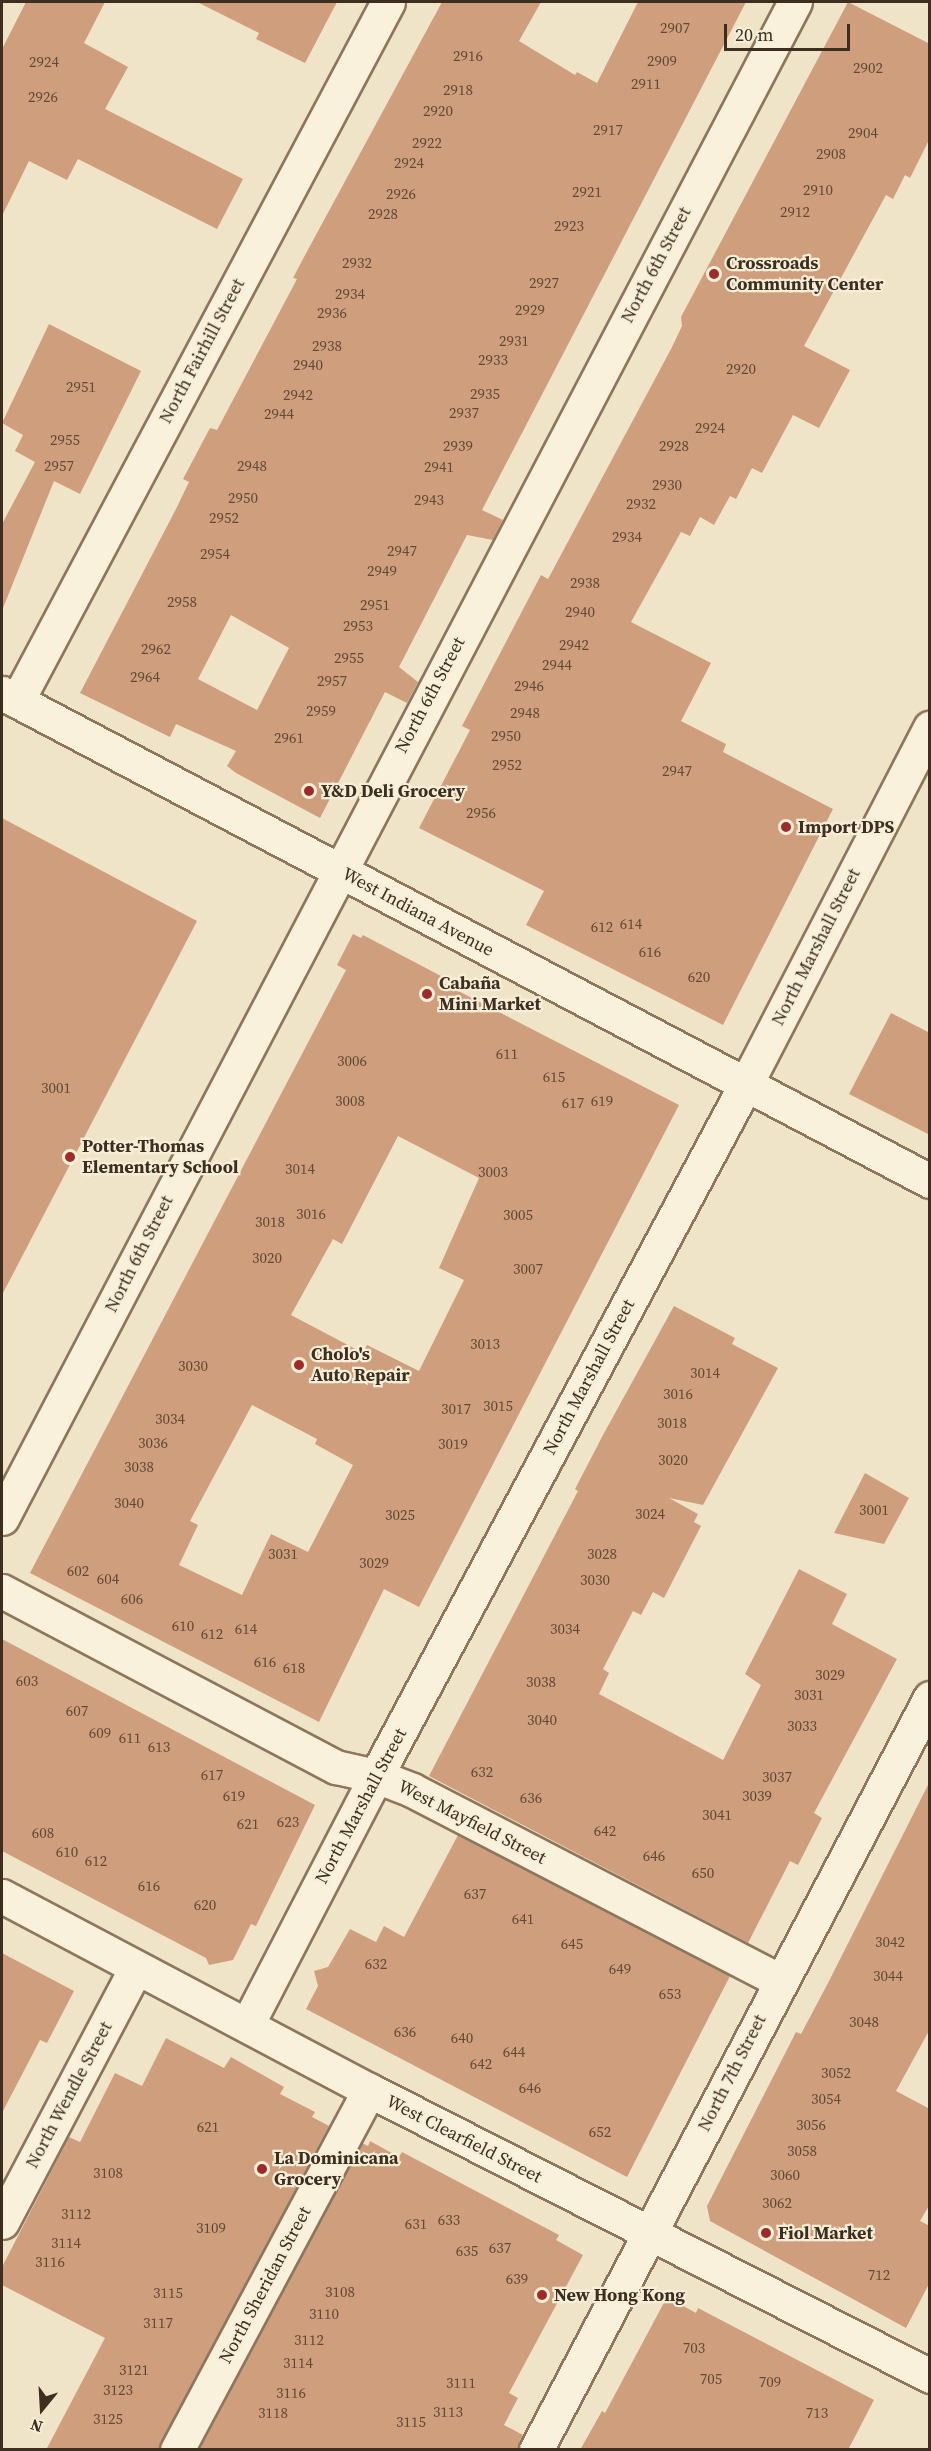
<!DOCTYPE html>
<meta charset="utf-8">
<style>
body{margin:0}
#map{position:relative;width:931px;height:2451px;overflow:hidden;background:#f0e4c8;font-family:"Source Serif 4",serif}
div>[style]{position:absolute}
.building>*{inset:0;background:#cf9f7d}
.roads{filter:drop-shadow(2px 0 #8d765c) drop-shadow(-2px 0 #8d765c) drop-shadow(0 2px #8d765c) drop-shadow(0 -2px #8d765c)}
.minor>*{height:33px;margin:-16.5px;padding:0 16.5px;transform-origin:16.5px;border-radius:16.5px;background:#faf1dc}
.dots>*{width:16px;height:16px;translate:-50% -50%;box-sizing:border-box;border:3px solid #f7eed8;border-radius:50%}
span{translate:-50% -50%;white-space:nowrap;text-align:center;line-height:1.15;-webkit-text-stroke:4.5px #f7eed8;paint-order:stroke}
.number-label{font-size:15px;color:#624a37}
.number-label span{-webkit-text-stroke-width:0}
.poi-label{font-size:18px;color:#3d2e20;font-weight:700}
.left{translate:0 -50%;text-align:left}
.street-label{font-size:18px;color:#3d2e20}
.frame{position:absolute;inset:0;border:3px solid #3d2e20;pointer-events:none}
.north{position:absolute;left:12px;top:2379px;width:60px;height:60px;-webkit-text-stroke:4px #f7eed8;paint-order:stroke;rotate:198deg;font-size:16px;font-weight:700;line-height:24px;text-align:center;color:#3d2e20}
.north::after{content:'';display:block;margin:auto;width:21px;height:27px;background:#3d2e20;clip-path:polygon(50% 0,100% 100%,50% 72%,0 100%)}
.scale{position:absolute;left:724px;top:24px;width:126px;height:27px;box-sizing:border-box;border:3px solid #3d2e20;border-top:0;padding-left:8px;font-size:18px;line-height:21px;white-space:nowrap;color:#3d2e20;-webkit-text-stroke:4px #f7eed8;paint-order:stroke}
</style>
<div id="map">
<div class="building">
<div style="clip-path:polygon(26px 2px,105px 2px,84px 43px,128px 67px,105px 109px,243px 179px,217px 229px,78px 159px,67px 180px,29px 161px,2px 216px,2px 49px)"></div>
<div style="clip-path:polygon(197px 2px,337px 2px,305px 63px,256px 39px,259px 33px)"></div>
<div style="clip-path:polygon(evenodd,442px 2px,541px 2px,519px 41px,575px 75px,577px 72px,597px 83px,638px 2px,746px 2px,482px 510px,503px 520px,493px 540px,467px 535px,399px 667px,418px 682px,407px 703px,385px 692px,320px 818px,236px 773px,227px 766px,236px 751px,176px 724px,170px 737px,80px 693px,176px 509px,189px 482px,183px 479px,210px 428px,217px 430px,297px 279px,293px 278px,304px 257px,442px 2px,231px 615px,289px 648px,257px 710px,198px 679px,231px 615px)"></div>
<div style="clip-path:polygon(848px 2px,930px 44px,930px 138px,910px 178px,905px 175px,893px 199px,886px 195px,804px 346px,850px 370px,819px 428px,793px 415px,762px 473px,752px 468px,736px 499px,730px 496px,714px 525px,700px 517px,690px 536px,681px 532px,631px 622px,711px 663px,681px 721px,726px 744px,723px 752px,833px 809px,723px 1025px,526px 925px,544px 891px,419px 828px,470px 730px,462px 726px,541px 575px,548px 579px,671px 349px,682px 326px,681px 317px)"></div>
<div style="clip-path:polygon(49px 324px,141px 371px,80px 494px,54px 481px,3px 608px,2px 524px,35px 462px,15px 451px,23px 435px,2px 423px)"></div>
<div style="clip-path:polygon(2px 818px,197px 921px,2px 1295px)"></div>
<div style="clip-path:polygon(evenodd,353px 934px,361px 938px,363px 935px,441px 976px,439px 981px,679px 1105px,419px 1607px,384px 1589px,319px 1722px,30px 1573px,346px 970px,337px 965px,353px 934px,398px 1136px,479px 1178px,439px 1268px,464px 1280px,419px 1371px,367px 1345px,363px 1353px,291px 1315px,333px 1239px,342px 1244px,398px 1136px,353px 934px,252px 1405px,317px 1439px,315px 1444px,353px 1465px,308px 1552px,271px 1534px,242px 1595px,179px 1565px,198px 1525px,190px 1521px,252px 1405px)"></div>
<div style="clip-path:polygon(891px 1013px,930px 1033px,930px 1135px,849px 1094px)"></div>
<div style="clip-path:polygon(674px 1306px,735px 1338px,732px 1344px,778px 1368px,703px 1505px,669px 1498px,698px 1514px,694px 1522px,701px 1526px,664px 1598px,653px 1592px,641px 1615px,633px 1611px,603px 1669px,609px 1673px,599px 1694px,723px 1760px,761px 1685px,745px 1674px,799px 1569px,847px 1594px,832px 1624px,897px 1659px,814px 1813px,822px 1818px,798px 1865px,790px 1861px,748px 1943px,429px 1776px,578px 1491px,575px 1489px,603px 1435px)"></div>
<div style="clip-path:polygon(865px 1473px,909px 1498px,884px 1544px,834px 1533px)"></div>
<div style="clip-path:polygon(2px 1639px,315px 1805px,256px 1926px,251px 1924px,233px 1960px,209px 1965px,206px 1958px,2px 1851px)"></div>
<div style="clip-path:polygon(930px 1781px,930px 2029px,896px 2091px,930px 2109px,930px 2204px,920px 2221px,930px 2226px,930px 2282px,906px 2328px,710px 2221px,707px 2206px,796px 2032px,801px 2034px,828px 1983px)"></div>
<div style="clip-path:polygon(458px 1835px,730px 1976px,627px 2177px,306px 2009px,318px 1986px,314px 1971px,328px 1967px,350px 1929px,376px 1942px,384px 1926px,404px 1937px)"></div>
<div style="clip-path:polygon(2px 1953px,74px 1991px,47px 2043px,40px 2040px,2px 2113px)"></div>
<div style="clip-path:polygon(166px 2038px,224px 2068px,231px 2057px,284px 2087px,280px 2094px,315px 2112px,312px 2117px,329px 2126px,158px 2450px,46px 2450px,105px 2338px,2px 2285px,2px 2267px,69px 2137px,80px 2142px,115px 2073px,142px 2086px)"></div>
<div style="clip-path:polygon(370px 2141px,399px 2157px,402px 2152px,559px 2235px,556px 2240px,583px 2255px,509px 2393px,518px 2398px,504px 2425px,523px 2435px,517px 2450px,199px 2450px,362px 2143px,368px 2146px)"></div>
<div style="clip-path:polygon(667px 2297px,696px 2313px,698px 2308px,874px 2400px,848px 2450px,580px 2450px,602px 2411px,605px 2413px)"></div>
</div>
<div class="roads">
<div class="minor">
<div style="left:2px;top:693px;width:1048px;rotate:27.74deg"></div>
<div style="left:17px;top:701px;width:791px;rotate:-62.04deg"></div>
<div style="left:2px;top:1518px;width:1711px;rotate:-62.39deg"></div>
<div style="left:2px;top:1591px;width:378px;rotate:27.8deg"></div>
<div style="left:336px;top:1767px;width:41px;rotate:12.7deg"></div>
<div style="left:376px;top:1776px;width:39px;rotate:21deg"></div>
<div style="left:412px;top:1790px;width:413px;rotate:27.4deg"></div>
<div style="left:2px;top:1896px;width:415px;rotate:27.9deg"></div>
<div style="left:369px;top:2090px;width:630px;rotate:27.01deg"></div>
<div style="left:247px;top:2025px;width:280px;rotate:-62.6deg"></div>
<div style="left:376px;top:1776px;width:785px;rotate:-61.87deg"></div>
<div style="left:746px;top:1084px;width:401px;rotate:-62.7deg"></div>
<div style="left:2px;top:2222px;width:287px;rotate:-62.2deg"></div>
<div style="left:177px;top:2450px;width:408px;rotate:-61.9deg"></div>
<div style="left:536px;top:2450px;width:849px;rotate:-62.35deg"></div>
</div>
</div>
<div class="dots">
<div style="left:714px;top:274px;background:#9e2a2b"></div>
<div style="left:309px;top:791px;background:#9e2a2b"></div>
<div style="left:786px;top:827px;background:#9e2a2b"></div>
<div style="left:427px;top:994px;background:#9e2a2b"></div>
<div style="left:70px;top:1157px;background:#9e2a2b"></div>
<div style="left:299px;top:1365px;background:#9e2a2b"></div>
<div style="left:262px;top:2169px;background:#9e2a2b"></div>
<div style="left:766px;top:2233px;background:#9e2a2b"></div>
<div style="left:542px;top:2295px;background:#9e2a2b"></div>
</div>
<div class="number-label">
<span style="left:675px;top:28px">2907</span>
<span style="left:468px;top:56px">2916</span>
<span style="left:662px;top:61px">2909</span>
<span style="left:44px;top:62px">2924</span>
<span style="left:868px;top:68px">2902</span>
<span style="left:646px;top:84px">2911</span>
<span style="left:458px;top:90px">2918</span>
<span style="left:43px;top:97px">2926</span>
<span style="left:438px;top:111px">2920</span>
<span style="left:608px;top:130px">2917</span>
<span style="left:863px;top:133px">2904</span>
<span style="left:427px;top:143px">2922</span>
<span style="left:831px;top:154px">2908</span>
<span style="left:409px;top:163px">2924</span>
<span style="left:818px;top:190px">2910</span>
<span style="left:587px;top:192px">2921</span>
<span style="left:401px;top:194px">2926</span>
<span style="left:795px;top:212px">2912</span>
<span style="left:383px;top:214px">2928</span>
<span style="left:569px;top:226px">2923</span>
<span style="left:357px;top:263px">2932</span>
<span style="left:544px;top:283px">2927</span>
<span style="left:350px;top:294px">2934</span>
<span style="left:530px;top:310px">2929</span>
<span style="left:332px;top:313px">2936</span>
<span style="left:514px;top:341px">2931</span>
<span style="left:327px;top:346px">2938</span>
<span style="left:493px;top:360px">2933</span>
<span style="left:308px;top:365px">2940</span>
<span style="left:741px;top:369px">2920</span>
<span style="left:81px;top:387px">2951</span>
<span style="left:485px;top:394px">2935</span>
<span style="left:298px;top:395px">2942</span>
<span style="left:464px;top:413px">2937</span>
<span style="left:279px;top:414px">2944</span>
<span style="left:710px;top:428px">2924</span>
<span style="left:65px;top:440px">2955</span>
<span style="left:458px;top:446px">2939</span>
<span style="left:674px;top:446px">2928</span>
<span style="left:59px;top:466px">2957</span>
<span style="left:252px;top:466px">2948</span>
<span style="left:439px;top:467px">2941</span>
<span style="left:667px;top:485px">2930</span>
<span style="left:243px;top:498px">2950</span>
<span style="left:429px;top:500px">2943</span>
<span style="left:641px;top:504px">2932</span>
<span style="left:224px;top:518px">2952</span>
<span style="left:627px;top:537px">2934</span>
<span style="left:402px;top:551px">2947</span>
<span style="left:215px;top:554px">2954</span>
<span style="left:382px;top:571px">2949</span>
<span style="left:585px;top:583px">2938</span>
<span style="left:182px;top:602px">2958</span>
<span style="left:375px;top:605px">2951</span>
<span style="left:580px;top:612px">2940</span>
<span style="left:358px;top:626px">2953</span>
<span style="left:574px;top:645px">2942</span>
<span style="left:156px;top:649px">2962</span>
<span style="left:349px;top:658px">2955</span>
<span style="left:557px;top:665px">2944</span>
<span style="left:145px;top:677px">2964</span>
<span style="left:332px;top:681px">2957</span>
<span style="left:529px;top:686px">2946</span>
<span style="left:321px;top:711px">2959</span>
<span style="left:525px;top:713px">2948</span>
<span style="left:506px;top:736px">2950</span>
<span style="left:289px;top:738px">2961</span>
<span style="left:507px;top:765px">2952</span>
<span style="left:677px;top:771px">2947</span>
<span style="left:481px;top:813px">2956</span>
<span style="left:631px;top:924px">614</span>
<span style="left:602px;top:927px">612</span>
<span style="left:650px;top:952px">616</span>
<span style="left:699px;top:977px">620</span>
<span style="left:507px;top:1054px">611</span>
<span style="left:352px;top:1061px">3006</span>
<span style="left:554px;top:1077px">615</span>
<span style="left:56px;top:1088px">3001</span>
<span style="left:350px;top:1101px">3008</span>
<span style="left:602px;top:1101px">619</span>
<span style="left:573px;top:1103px">617</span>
<span style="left:300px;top:1169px">3014</span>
<span style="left:493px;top:1172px">3003</span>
<span style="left:311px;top:1214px">3016</span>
<span style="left:518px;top:1215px">3005</span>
<span style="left:270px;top:1222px">3018</span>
<span style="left:267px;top:1258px">3020</span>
<span style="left:528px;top:1269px">3007</span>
<span style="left:485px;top:1344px">3013</span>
<span style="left:193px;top:1366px">3030</span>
<span style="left:705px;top:1373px">3014</span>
<span style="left:678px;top:1394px">3016</span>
<span style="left:498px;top:1406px">3015</span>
<span style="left:456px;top:1409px">3017</span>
<span style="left:170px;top:1419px">3034</span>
<span style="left:672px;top:1423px">3018</span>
<span style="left:153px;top:1443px">3036</span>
<span style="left:453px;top:1444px">3019</span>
<span style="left:673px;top:1460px">3020</span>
<span style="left:139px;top:1467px">3038</span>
<span style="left:129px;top:1503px">3040</span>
<span style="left:874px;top:1510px">3001</span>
<span style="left:650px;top:1514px">3024</span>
<span style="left:400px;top:1515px">3025</span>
<span style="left:283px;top:1554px">3031</span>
<span style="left:602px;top:1554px">3028</span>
<span style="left:374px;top:1563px">3029</span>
<span style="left:78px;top:1571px">602</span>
<span style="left:108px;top:1579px">604</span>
<span style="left:595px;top:1580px">3030</span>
<span style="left:132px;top:1599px">606</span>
<span style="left:183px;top:1626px">610</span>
<span style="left:246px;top:1629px">614</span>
<span style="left:565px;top:1629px">3034</span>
<span style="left:212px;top:1634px">612</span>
<span style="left:265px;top:1662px">616</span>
<span style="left:294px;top:1668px">618</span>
<span style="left:830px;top:1675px">3029</span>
<span style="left:27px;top:1681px">603</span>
<span style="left:541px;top:1682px">3038</span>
<span style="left:809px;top:1695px">3031</span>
<span style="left:77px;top:1711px">607</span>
<span style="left:542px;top:1720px">3040</span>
<span style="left:802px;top:1726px">3033</span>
<span style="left:100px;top:1733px">609</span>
<span style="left:130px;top:1738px">611</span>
<span style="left:159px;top:1747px">613</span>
<span style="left:482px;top:1772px">632</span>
<span style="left:212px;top:1775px">617</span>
<span style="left:777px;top:1777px">3037</span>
<span style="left:234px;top:1796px">619</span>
<span style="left:757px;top:1796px">3039</span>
<span style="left:531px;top:1798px">636</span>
<span style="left:717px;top:1815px">3041</span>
<span style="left:288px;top:1822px">623</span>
<span style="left:248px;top:1824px">621</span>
<span style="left:605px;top:1831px">642</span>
<span style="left:43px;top:1833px">608</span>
<span style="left:67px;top:1852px">610</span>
<span style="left:654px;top:1856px">646</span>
<span style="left:96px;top:1861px">612</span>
<span style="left:703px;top:1873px">650</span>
<span style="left:149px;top:1886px">616</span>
<span style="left:475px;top:1894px">637</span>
<span style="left:205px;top:1905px">620</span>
<span style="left:523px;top:1919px">641</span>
<span style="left:890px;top:1942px">3042</span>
<span style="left:572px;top:1944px">645</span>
<span style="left:376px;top:1964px">632</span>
<span style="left:620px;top:1969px">649</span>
<span style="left:888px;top:1976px">3044</span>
<span style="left:670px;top:1994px">653</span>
<span style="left:864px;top:2022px">3048</span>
<span style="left:405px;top:2032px">636</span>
<span style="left:462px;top:2038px">640</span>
<span style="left:514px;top:2052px">644</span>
<span style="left:481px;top:2064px">642</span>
<span style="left:836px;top:2073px">3052</span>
<span style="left:530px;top:2088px">646</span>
<span style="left:826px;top:2099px">3054</span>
<span style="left:811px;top:2125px">3056</span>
<span style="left:208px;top:2127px">621</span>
<span style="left:600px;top:2132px">652</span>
<span style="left:802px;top:2151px">3058</span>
<span style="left:108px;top:2173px">3108</span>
<span style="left:785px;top:2175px">3060</span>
<span style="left:777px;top:2203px">3062</span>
<span style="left:76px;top:2214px">3112</span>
<span style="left:449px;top:2220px">633</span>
<span style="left:416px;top:2224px">631</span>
<span style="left:211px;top:2228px">3109</span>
<span style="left:66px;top:2243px">3114</span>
<span style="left:500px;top:2248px">637</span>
<span style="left:467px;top:2251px">635</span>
<span style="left:50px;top:2262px">3116</span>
<span style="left:879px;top:2275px">712</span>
<span style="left:517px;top:2279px">639</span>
<span style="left:340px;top:2292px">3108</span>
<span style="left:168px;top:2293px">3115</span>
<span style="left:324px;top:2314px">3110</span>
<span style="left:158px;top:2323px">3117</span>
<span style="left:309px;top:2340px">3112</span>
<span style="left:694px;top:2348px">703</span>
<span style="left:298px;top:2363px">3114</span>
<span style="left:134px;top:2370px">3121</span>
<span style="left:711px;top:2379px">705</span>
<span style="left:770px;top:2382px">709</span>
<span style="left:461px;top:2383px">3111</span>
<span style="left:118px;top:2390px">3123</span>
<span style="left:291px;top:2393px">3116</span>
<span style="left:448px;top:2412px">3113</span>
<span style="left:273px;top:2413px">3118</span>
<span style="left:817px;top:2413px">713</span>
<span style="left:108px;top:2419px">3125</span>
<span style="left:411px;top:2422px">3115</span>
</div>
<div class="poi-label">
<span class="left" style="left:726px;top:274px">Crossroads<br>Community Center</span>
<span class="left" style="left:321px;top:791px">Y&amp;D Deli Grocery</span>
<span class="left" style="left:798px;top:827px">Import DPS</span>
<span class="left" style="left:439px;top:994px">Cabaña<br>Mini Market</span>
<span class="left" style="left:82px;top:1157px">Potter-Thomas<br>Elementary School</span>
<span class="left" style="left:311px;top:1365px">Cholo's<br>Auto Repair</span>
<span class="left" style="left:274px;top:2169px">La Dominicana<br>Grocery</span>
<span class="left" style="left:778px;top:2233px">Fiol Market</span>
<span class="left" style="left:554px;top:2295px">New Hong Kong</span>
</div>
<div class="street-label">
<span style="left:656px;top:265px;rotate:-62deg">North 6th Street</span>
<span style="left:202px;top:351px;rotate:-62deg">North Fairhill Street</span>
<span style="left:430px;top:695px;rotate:-62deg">North 6th Street</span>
<span style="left:418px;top:912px;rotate:28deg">West Indiana Avenue</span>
<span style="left:816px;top:947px;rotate:-63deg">North Marshall Street</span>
<span style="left:139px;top:1254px;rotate:-63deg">North 6th Street</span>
<span style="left:589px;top:1377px;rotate:-62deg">North Marshall Street</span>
<span style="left:361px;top:1806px;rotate:-62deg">North Marshall Street</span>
<span style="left:472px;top:1822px;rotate:27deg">West Mayfield Street</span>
<span style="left:732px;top:2073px;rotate:-63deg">North 7th Street</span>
<span style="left:69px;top:2095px;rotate:-62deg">North Wendle Street</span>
<span style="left:464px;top:2139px;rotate:27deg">West Clearfield Street</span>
<span style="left:265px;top:2285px;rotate:-62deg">North Sheridan Street</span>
</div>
<div class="frame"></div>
<div class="north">N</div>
<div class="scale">20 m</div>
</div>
